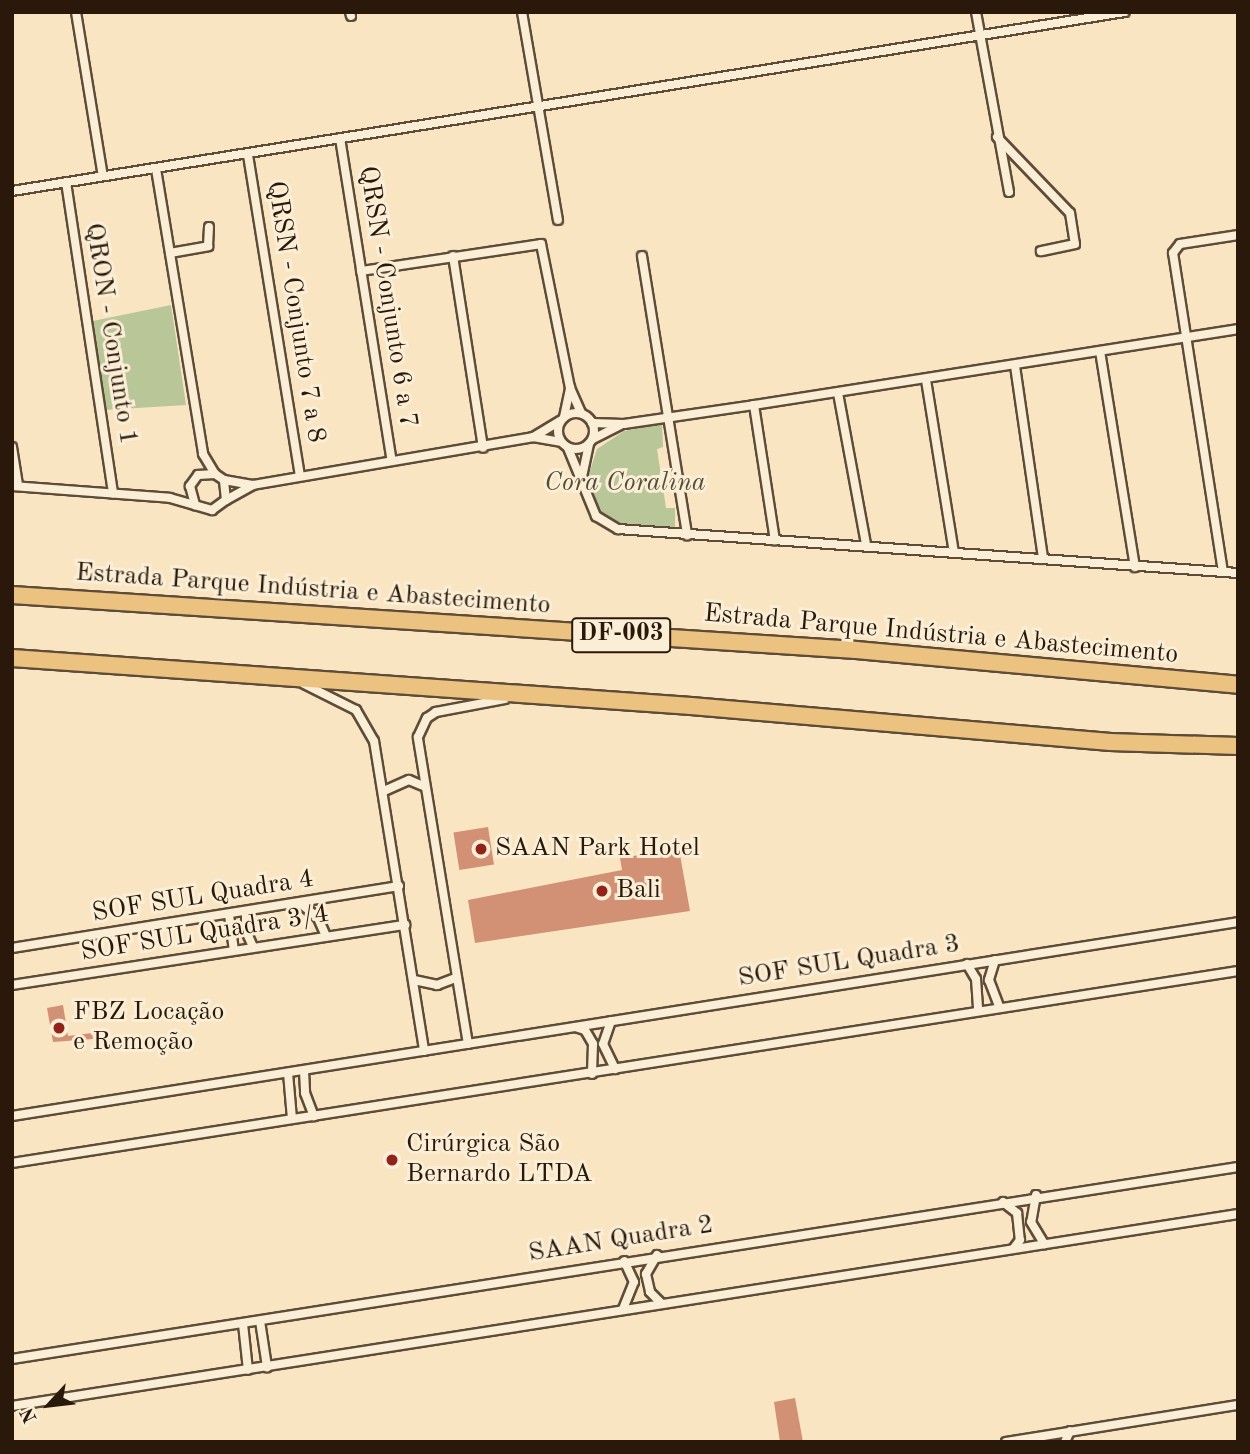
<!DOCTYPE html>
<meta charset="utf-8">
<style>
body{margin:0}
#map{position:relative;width:1250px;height:1454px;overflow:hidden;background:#f9e5c2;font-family:"Old Standard TT",serif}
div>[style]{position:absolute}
.green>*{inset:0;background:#b8c698}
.building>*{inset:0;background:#d29074;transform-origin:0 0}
.roads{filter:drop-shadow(2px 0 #5e4c38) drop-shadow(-2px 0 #5e4c38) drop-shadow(0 2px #5e4c38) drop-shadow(0 -2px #5e4c38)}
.street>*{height:8px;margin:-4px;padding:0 4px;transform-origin:4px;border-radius:4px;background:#fbeed7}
.street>.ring{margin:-4px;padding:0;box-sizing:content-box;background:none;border:8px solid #fbeed7;border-radius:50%}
.highway>*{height:16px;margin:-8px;padding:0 8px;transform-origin:8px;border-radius:8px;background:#ecc281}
.dots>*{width:19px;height:19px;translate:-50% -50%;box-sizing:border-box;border:4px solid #fbeed7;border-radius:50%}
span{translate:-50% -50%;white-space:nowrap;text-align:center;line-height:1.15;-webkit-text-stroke:6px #fbeed7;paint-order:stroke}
.shield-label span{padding:2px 5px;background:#fbeed7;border:2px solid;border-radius:5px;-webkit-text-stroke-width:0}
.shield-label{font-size:24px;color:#2a190a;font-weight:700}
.street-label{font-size:26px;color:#2a190a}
.park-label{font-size:26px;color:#554d35;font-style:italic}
.poi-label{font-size:26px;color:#2a190a}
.left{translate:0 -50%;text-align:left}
.frame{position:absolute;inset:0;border:14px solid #2a190a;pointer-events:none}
.north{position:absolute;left:14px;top:1370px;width:70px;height:70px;-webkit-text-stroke:5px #fbeed7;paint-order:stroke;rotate:243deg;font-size:19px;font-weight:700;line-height:28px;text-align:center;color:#2a190a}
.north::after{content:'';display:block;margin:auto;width:24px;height:32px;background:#2a190a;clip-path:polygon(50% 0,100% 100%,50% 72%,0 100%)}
</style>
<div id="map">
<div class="green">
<div style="clip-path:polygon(171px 305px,186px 405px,104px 410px,88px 322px)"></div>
<div style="clip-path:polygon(662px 424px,663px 447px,657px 449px,666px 508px,675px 508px,675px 528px,625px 527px,604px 518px,586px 483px,597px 449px,624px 431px)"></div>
</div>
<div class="building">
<div style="left:488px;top:827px;width:38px;height:35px;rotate:81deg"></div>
<div style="clip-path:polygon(679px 849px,690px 911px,475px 943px,468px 900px,622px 870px,620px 858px)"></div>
<div style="clip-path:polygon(63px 1005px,68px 1036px,92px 1033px,93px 1039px,53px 1042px,47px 1008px)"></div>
<div style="clip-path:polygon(795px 1398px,803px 1442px,780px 1442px,774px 1402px)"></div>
</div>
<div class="roads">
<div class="street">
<div style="left:76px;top:12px;width:166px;rotate:80.7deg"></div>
<div style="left:350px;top:12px;width:4px;rotate:76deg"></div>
<div style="left:522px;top:12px;width:211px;rotate:80.2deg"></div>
<div style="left:976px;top:12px;width:183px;rotate:79.6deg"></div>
<div style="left:997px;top:137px;width:105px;rotate:46.2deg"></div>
<div style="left:1070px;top:213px;width:31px;rotate:81deg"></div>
<div style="left:1075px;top:244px;width:35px;rotate:168deg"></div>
<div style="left:340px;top:138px;width:327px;rotate:80.9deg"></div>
<div style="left:248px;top:155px;width:325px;rotate:80.8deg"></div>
<div style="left:156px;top:169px;width:289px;rotate:80.6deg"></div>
<div style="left:203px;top:454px;width:23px;rotate:59deg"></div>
<div style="left:66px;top:182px;width:315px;rotate:81.4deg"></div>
<div style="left:12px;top:191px;width:1127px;rotate:-9.14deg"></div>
<div style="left:170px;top:253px;width:39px;rotate:-10deg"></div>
<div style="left:208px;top:246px;width:19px;rotate:-87deg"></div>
<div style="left:453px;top:256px;width:194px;rotate:81.1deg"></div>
<div style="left:642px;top:256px;width:283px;rotate:80.8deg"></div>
<div style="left:361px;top:271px;width:182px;rotate:-8.5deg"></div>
<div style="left:541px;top:244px;width:147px;rotate:78.6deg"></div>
<div style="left:570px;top:388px;width:27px;rotate:66deg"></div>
<div style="left:1100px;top:351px;width:219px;rotate:80.8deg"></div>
<div style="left:1015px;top:366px;width:195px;rotate:81.7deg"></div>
<div style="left:926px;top:380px;width:174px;rotate:80.8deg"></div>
<div style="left:838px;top:393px;width:154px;rotate:79.5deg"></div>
<div style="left:754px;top:405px;width:137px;rotate:81.2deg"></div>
<div class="ring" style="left:558px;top:413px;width:28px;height:28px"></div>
<div style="left:564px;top:417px;width:30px;rotate:-78deg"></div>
<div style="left:560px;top:421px;width:31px;rotate:149deg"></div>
<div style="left:533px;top:437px;width:28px;rotate:10deg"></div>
<div style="left:592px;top:423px;width:32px;rotate:2deg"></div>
<div style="left:624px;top:424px;width:131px;rotate:-8.3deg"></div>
<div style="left:754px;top:405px;width:490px;rotate:-8.9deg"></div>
<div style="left:593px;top:439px;width:31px;rotate:-27deg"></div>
<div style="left:12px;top:447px;width:39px;rotate:81deg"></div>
<div style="left:568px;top:448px;width:74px;rotate:67.6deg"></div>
<div style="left:596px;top:516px;width:26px;rotate:31deg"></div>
<div style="left:618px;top:529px;width:622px;rotate:4.06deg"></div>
<div style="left:582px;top:477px;width:34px;rotate:-78deg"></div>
<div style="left:224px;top:480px;width:29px;rotate:10deg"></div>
<div style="left:12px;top:486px;width:158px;rotate:4.3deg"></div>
<div style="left:170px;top:498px;width:44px;rotate:15.9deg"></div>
<div style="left:212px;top:510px;width:17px;rotate:-36deg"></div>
<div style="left:226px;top:500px;width:20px;rotate:-96deg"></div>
<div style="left:224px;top:480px;width:11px;rotate:-146deg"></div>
<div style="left:215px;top:474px;width:17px;rotate:177deg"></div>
<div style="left:198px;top:475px;width:14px;rotate:126deg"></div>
<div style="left:190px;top:486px;width:20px;rotate:75deg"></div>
<div style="left:226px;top:500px;width:31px;rotate:-29deg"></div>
<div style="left:253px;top:485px;width:284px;rotate:-9.7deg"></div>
<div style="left:1223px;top:572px;width:323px;rotate:-98.9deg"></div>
<div style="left:1173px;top:253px;width:11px;rotate:-52deg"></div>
<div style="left:1180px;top:244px;width:59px;rotate:-8.8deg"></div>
<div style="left:304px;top:684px;width:58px;rotate:26.6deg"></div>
<div style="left:356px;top:710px;width:36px;rotate:60deg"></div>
<div style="left:374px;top:741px;width:314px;rotate:80.8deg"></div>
<div style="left:384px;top:791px;width:27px;rotate:-24deg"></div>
<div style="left:409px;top:780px;width:15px;rotate:23deg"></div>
<div style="left:301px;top:904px;width:22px;rotate:39deg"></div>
<div style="left:318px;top:918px;width:20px;rotate:66deg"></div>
<div style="left:246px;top:912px;width:19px;rotate:90deg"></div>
<div style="left:246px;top:931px;width:17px;rotate:66deg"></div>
<div style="left:229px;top:915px;width:35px;rotate:82deg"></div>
<div style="left:12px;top:948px;width:392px;rotate:-9.1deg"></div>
<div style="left:995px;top:960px;width:21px;rotate:107deg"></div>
<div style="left:989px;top:980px;width:28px;rotate:69deg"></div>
<div style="left:967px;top:964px;width:17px;rotate:59deg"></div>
<div style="left:976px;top:979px;width:30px;rotate:86deg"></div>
<div style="left:414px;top:980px;width:24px;rotate:12deg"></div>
<div style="left:437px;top:985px;width:19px;rotate:-21deg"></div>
<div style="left:12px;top:985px;width:398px;rotate:-8.7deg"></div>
<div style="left:611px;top:1021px;width:24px;rotate:109deg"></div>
<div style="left:603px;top:1044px;width:28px;rotate:64deg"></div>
<div style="left:575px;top:1027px;width:10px;rotate:17deg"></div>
<div style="left:585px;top:1030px;width:16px;rotate:60deg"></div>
<div style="left:593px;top:1044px;width:30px;rotate:92deg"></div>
<div style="left:468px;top:1044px;width:311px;rotate:-99.3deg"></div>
<div style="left:418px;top:737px;width:21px;rotate:-65deg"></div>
<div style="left:427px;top:718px;width:11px;rotate:-34deg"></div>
<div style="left:436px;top:712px;width:70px;rotate:-10.7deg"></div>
<div style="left:304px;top:1071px;width:22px;rotate:87deg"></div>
<div style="left:305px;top:1093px;width:25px;rotate:69deg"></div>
<div style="left:288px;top:1073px;width:46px;rotate:85deg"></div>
<div style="left:12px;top:1116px;width:1241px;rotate:-8.99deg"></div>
<div style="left:12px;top:1163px;width:1241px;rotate:-8.9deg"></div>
<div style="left:1036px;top:1195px;width:27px;rotate:100deg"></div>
<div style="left:1031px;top:1222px;width:26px;rotate:59deg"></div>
<div style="left:1003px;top:1202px;width:18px;rotate:38deg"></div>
<div style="left:1017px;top:1213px;width:27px;rotate:84deg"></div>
<div style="left:1020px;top:1240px;width:10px;rotate:127deg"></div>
<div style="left:657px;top:1255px;width:22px;rotate:120deg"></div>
<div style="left:646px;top:1274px;width:18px;rotate:77deg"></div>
<div style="left:650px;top:1292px;width:16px;rotate:45deg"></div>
<div style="left:623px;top:1309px;width:29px;rotate:-68deg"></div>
<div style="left:634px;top:1282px;width:23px;rotate:-115deg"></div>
<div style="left:260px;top:1321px;width:47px;rotate:81.3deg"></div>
<div style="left:243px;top:1324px;width:46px;rotate:83.8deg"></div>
<div style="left:12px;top:1359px;width:1241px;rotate:-8.9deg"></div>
<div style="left:12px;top:1406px;width:1241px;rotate:-8.9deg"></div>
<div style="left:1006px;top:1442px;width:235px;rotate:-9.1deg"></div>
<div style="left:1065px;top:1442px;width:12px;rotate:-66deg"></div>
</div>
<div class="highway">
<div style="left:12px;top:595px;width:846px;rotate:3.73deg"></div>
<div style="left:856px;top:650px;width:384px;rotate:5.2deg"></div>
<div style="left:12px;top:658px;width:681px;rotate:4.04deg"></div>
<div style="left:691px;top:706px;width:421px;rotate:4.9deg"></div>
<div style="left:1110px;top:742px;width:128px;rotate:1.8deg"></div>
</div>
</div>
<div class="dots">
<div style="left:481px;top:849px;background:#8f2418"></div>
<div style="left:602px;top:891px;background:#8f2418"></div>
<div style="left:59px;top:1028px;background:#8f2418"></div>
<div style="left:392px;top:1160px;background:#8f2418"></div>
</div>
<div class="shield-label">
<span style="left:621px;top:635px">DF-003</span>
</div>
<div class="street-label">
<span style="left:387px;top:297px;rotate:81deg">QRSN - Conjunto 6 a 7</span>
<span style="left:295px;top:312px;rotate:81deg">QRSN - Conjunto 7 a 8</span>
<span style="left:110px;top:334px;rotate:81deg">QRON - Conjunto 1</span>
<span style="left:313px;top:590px;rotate:4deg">Estrada Parque Indústria e Abastecimento</span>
<span style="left:941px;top:635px;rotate:5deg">Estrada Parque Indústria e Abastecimento</span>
<span style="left:203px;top:897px;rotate:-9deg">SOF SUL Quadra 4</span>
<span style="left:205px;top:934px;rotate:-9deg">SOF SUL Quadra 3/4</span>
<span style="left:849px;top:962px;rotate:-9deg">SOF SUL Quadra 3</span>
<span style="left:621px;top:1240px;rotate:-9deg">SAAN Quadra 2</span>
</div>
<div class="park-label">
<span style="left:625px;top:484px">Cora Coralina</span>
</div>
<div class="poi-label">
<span class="left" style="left:495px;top:849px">SAAN Park Hotel</span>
<span class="left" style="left:616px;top:891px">Bali</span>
<span class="left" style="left:73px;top:1028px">FBZ Locação<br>e Remoção</span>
<span class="left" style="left:406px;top:1160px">Cirúrgica São<br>Bernardo LTDA</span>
</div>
<div class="frame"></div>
<div class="north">N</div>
</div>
